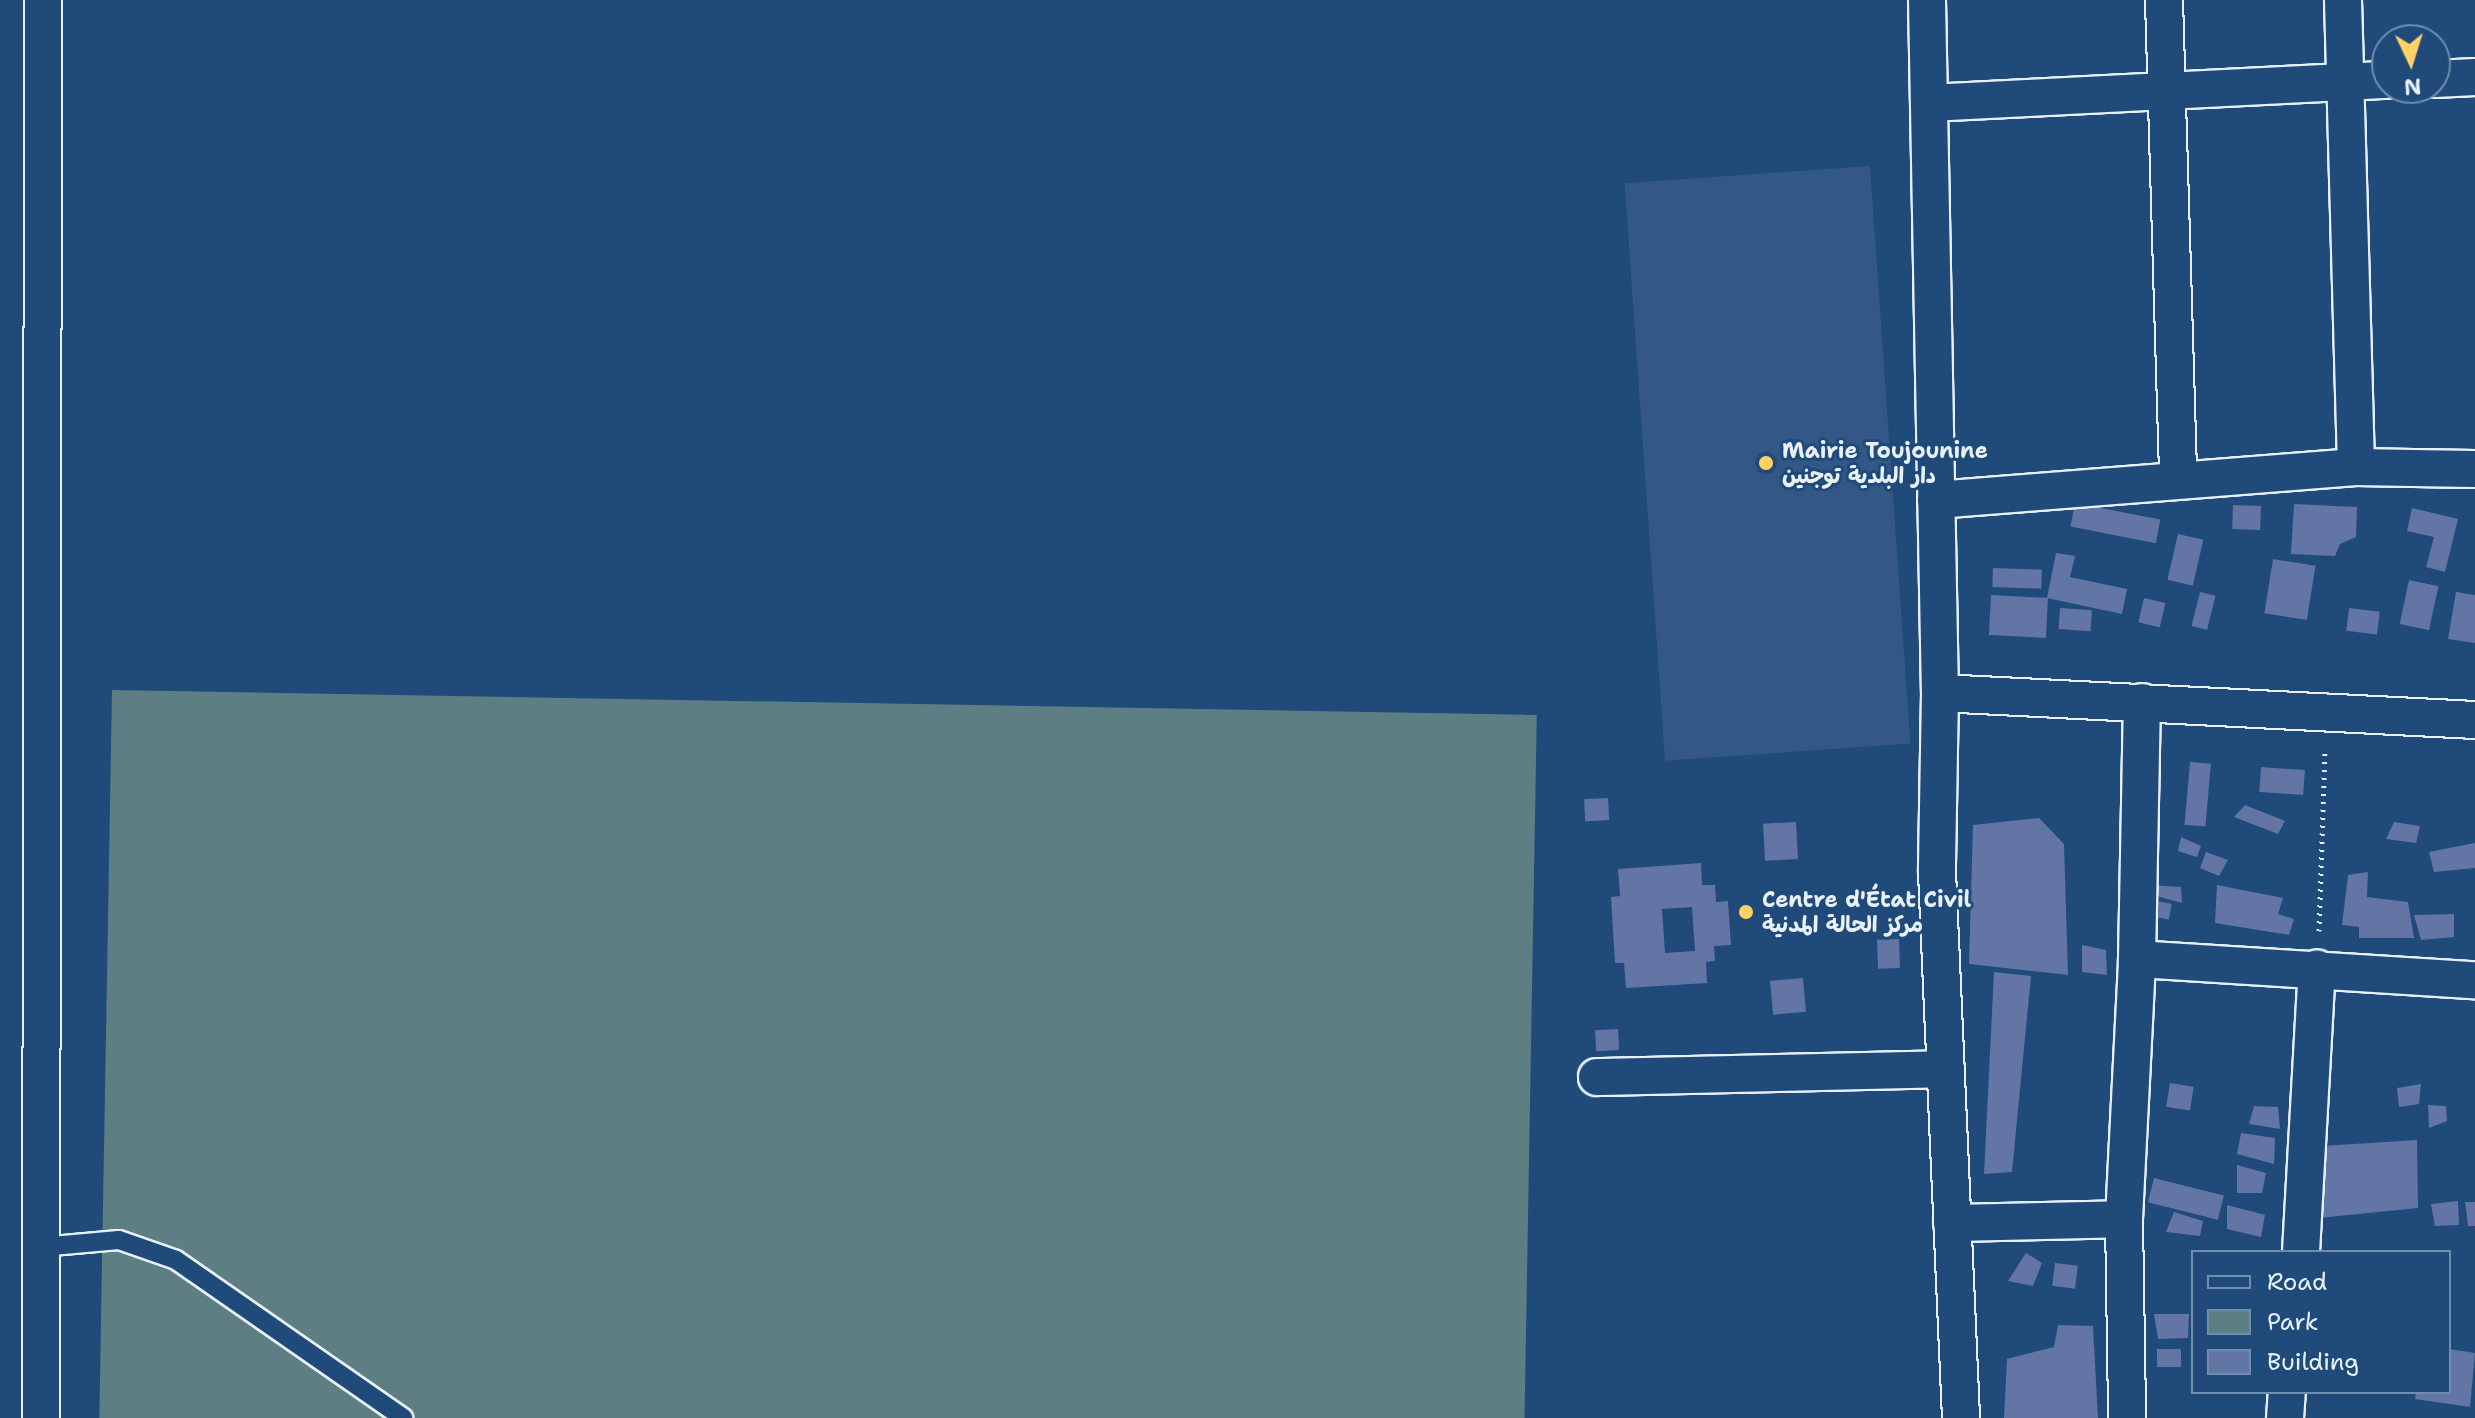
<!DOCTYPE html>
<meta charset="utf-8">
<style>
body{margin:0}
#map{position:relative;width:2475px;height:1418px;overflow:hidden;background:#1f4a7a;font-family:"Shantell Sans","Playpen Sans Arabic",sans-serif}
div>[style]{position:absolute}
.built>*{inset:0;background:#335787;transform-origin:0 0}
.green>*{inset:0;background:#5d7e83;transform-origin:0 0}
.building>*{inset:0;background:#6275a4;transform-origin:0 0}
.path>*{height:5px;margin-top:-2.5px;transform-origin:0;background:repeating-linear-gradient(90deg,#e8f1f8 0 2px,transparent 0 8px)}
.roads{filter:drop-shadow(2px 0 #e8f1f8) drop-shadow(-2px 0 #e8f1f8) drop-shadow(0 2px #e8f1f8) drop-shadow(0 -2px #e8f1f8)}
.service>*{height:18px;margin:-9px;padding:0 9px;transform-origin:9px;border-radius:9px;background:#1f4a7a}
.minor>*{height:36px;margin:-18px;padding:0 18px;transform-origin:18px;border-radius:18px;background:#1f4a7a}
.dots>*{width:22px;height:22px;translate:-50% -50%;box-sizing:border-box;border:4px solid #1f4a7a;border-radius:50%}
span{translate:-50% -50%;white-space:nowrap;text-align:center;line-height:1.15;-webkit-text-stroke:6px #1f4a7a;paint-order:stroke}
.poi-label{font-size:22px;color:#e8f1f8;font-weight:700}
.left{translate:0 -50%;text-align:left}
.legend{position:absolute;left:2191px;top:1250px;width:260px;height:144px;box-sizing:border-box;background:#1f4a7a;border:2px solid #6f8dac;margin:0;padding:10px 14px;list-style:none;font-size:24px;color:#e8f1f8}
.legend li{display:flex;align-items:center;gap:16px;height:40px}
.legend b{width:40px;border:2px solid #6f8dac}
.north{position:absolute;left:2371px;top:24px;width:80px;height:80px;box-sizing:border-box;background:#1f4a7a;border:2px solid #6f8dac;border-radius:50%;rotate:176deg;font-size:22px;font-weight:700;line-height:32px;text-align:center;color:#e8f1f8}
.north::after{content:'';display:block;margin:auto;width:28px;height:36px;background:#ffd166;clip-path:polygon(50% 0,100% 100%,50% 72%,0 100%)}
</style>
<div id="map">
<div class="built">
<div style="left:1870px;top:166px;width:579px;height:246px;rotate:86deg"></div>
</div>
<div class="green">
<div style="left:112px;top:690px;width:1425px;height:728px;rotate:1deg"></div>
</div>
<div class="building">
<div style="left:2075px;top:503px;width:87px;height:24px;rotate:11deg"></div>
<div style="clip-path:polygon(2294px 504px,2357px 507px,2356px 537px,2340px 544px,2335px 556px,2291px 554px)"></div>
<div style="left:2233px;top:505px;width:28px;height:24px;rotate:2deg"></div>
<div style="clip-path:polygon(2412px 508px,2458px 519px,2445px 572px,2426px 567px,2434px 537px,2407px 531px)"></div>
<div style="left:2178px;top:534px;width:26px;height:47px;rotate:13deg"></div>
<div style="clip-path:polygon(2056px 553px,2075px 556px,2070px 577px,2127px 589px,2122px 614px,2047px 598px)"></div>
<div style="left:2273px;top:559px;width:43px;height:55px;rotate:9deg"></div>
<div style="left:1993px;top:568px;width:49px;height:19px;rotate:2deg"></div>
<div style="left:2409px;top:580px;width:30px;height:45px;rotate:12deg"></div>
<div style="left:2200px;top:592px;width:16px;height:35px;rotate:14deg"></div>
<div style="clip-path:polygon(2456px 592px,2475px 595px,2475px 643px,2448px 639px)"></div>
<div style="left:1991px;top:595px;width:57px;height:40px;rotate:3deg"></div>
<div style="left:2144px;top:598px;width:22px;height:25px;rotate:13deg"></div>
<div style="left:2060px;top:608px;width:32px;height:21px;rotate:4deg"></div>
<div style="left:2349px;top:608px;width:31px;height:23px;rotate:7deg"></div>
<div style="left:2190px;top:762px;width:21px;height:63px;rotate:5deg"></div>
<div style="left:2261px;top:767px;width:44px;height:25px;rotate:4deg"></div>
<div style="left:1608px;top:798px;width:22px;height:24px;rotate:87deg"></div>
<div style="clip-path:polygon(2245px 805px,2285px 821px,2278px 834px,2234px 817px)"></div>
<div style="clip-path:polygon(2039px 818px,2064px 844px,2068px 975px,1969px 964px,1973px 825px)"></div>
<div style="left:1796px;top:822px;width:37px;height:33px;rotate:87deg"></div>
<div style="clip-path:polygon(2394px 822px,2420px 826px,2416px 843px,2386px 839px)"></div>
<div style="clip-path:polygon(2181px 837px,2201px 846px,2197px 857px,2178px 851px)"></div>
<div style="clip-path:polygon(2475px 843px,2475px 868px,2434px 872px,2429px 852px)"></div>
<div style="clip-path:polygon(2206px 852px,2228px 860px,2219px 876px,2200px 868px)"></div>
<div style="clip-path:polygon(evenodd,1701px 863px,1702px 885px,1715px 885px,1716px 902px,1728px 901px,1731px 945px,1714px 946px,1715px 961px,1706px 962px,1707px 983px,1626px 988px,1624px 963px,1615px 963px,1611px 897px,1620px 896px,1618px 869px,1701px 863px,1692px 907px,1695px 951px,1665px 953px,1662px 909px,1692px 907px)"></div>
<div style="clip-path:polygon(2368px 872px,2367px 897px,2408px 902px,2414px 938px,2359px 938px,2359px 927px,2342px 925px,2348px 875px)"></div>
<div style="clip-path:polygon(2150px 885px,2181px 887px,2182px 903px,2149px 894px)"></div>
<div style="clip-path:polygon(2217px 885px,2283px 898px,2278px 914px,2294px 919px,2289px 935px,2215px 923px)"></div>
<div style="left:2150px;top:900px;width:22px;height:16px;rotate:10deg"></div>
<div style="clip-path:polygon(2454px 914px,2454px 937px,2421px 940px,2414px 915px)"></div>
<div style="left:1899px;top:939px;width:29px;height:22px;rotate:88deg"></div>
<div style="clip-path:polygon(2082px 945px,2106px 950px,2107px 975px,2082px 972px)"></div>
<div style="clip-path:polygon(1994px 972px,2031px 976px,2012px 1172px,1984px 1174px)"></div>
<div style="left:1803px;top:978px;width:34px;height:33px;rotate:85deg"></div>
<div style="left:1618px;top:1029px;width:21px;height:23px;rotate:87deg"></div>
<div style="left:2170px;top:1083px;width:24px;height:24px;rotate:9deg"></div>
<div style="clip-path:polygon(2421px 1084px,2419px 1104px,2399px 1107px,2397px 1088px)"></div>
<div style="clip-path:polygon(2428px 1105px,2446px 1106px,2447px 1121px,2429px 1128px)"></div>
<div style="clip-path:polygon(2254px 1106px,2278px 1107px,2280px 1129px,2249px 1124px)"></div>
<div style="clip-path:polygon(2241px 1133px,2275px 1138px,2274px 1164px,2237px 1154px)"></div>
<div style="clip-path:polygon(2417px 1140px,2418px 1208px,2319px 1218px,2322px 1146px)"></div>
<div style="clip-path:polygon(2237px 1165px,2266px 1173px,2262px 1193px,2237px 1193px)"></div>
<div style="left:2154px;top:1178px;width:72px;height:25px;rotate:14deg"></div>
<div style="clip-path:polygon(2458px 1201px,2459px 1225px,2435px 1226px,2431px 1204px)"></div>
<div style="clip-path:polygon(2465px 1202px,2475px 1202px,2475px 1226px,2468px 1226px)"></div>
<div style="clip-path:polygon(2227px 1205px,2265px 1215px,2261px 1237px,2227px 1229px)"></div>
<div style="clip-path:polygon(2174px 1212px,2203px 1221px,2200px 1236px,2166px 1232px)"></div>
<div style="clip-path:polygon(2026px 1253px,2042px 1263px,2033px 1286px,2008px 1281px)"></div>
<div style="left:2055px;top:1263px;width:23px;height:23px;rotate:7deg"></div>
<div style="clip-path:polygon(2154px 1314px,2189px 1314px,2188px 1338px,2158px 1339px)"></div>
<div style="clip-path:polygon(2058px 1325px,2093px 1326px,2098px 1418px,2004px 1418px,2007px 1359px,2054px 1347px)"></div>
<div style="left:2181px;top:1349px;width:18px;height:24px;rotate:90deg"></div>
<div style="clip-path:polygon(2449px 1349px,2475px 1353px,2470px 1407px,2415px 1399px,2416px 1392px,2449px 1392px)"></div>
</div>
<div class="path">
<div style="left:2319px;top:931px;width:182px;rotate:-88.1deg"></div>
</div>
<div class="roads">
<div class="service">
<div style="left:41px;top:1247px;width:78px;rotate:-5.1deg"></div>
<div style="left:119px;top:1240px;width:60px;rotate:19.3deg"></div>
<div style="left:176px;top:1260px;width:277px;rotate:34.8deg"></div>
</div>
<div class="minor">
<div style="left:1927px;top:0;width:693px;rotate:88.93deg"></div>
<div style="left:1940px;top:693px;width:179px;rotate:91deg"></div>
<div style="left:1937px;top:872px;width:547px;rotate:87.48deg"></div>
<div style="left:2164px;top:0;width:478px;rotate:88.3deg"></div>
<div style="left:2343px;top:0;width:467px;rotate:88.4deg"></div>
<div style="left:2435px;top:79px;width:40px;rotate:-2.9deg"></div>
<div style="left:1929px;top:103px;width:459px;rotate:-2.9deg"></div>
<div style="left:1936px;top:500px;width:421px;rotate:-4.5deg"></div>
<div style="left:2356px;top:467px;width:119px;rotate:1deg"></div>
<div style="left:1940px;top:693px;width:536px;rotate:2.89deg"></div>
<div style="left:2137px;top:959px;width:257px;rotate:-88.9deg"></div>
<div style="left:1597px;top:1077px;width:349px;rotate:-1.3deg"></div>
<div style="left:2124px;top:1219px;width:199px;rotate:89.1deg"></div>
<div style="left:1952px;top:1223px;width:172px;rotate:-1.3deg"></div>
<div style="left:2124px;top:1219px;width:260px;rotate:-87.1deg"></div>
<div style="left:2137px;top:959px;width:339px;rotate:3.6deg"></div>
<div style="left:2301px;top:1252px;width:284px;rotate:-86.8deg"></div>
<div style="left:41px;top:1418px;width:1418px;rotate:-89.92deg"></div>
<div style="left:2285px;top:1418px;width:26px;rotate:-86deg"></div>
</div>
</div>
<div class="dots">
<div style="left:1766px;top:463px;background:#ffd166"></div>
<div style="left:1746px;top:912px;background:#ffd166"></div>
</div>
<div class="poi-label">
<span class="left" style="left:1782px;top:463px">Mairie Toujounine<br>دار البلدية توجنين</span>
<span class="left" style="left:1762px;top:912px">Centre d'État Civil<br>مركز الحالة المدنية</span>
</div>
<ul class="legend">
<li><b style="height:10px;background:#1f4a7a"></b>Road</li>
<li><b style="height:22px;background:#5d7e83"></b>Park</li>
<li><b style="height:22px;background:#6275a4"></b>Building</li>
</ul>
<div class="north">N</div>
</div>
